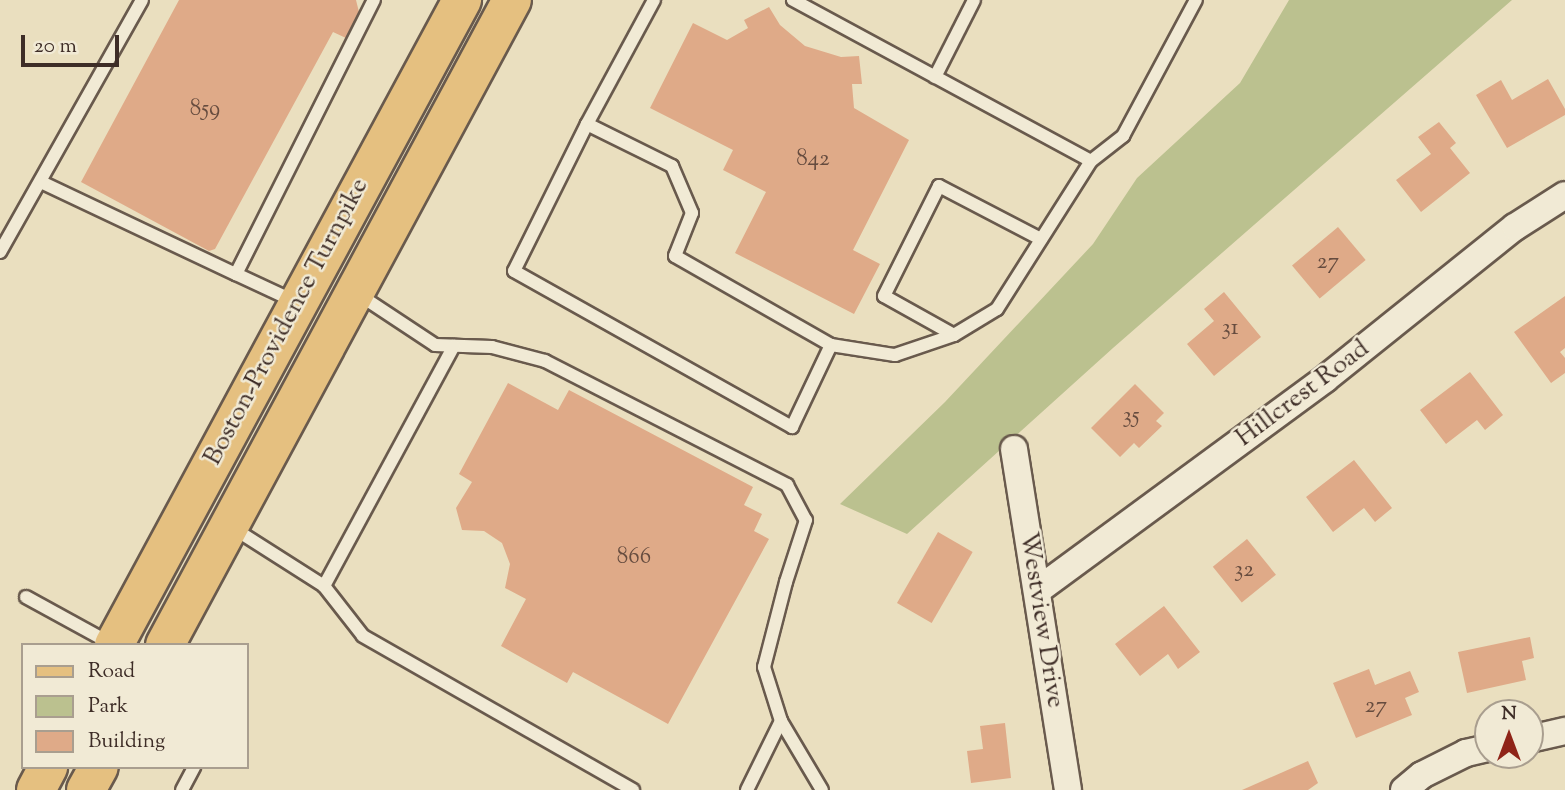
<!DOCTYPE html>
<style>
body{margin:0}
#map{position:relative;width:1565px;height:790px;overflow:hidden;background:#eadfbf;font-family:"Sorts Mill Goudy",serif}
div>[style]{position:absolute}
.green>*{inset:0;background:#bbc18f}
.building>*{inset:0;background:#dfaa88;transform-origin:0 0}
.roads{filter:drop-shadow(2px 0 #695a4d) drop-shadow(-2px 0 #695a4d) drop-shadow(0 2px #695a4d) drop-shadow(0 -2px #695a4d)}
.service>*{height:12px;margin:-6px;padding:0 6px;transform-origin:6px;border-radius:6px;background:#f1ead5}
.minor>*{height:26px;margin:-13px;padding:0 13px;transform-origin:13px;border-radius:13px;background:#f1ead5}
.primary>*{height:38px;margin:-19px;padding:0 19px;transform-origin:19px;border-radius:19px;background:#e5c080}
span{translate:-50% -50%;white-space:nowrap;text-align:center;line-height:1.15;-webkit-text-stroke:5px #f1ead5;paint-order:stroke}
.number-label{font-size:23px;color:#664c3f}
.number-label span{-webkit-text-stroke-width:0}
.street-label{font-size:26px;color:#3e2d27}
.legend{position:absolute;left:21px;top:643px;width:228px;height:126px;box-sizing:border-box;background:#f1ead5;border:2px solid #a99e8f;margin:0;padding:9px 12px;list-style:none;font-size:21px;color:#3e2d27}
.legend li{display:flex;align-items:center;gap:14px;height:35px}
.legend b{width:35px;border:2px solid #a99e8f}
.north{position:absolute;left:1474px;top:699px;width:70px;height:70px;box-sizing:border-box;background:#f1ead5;border:2px solid #a99e8f;border-radius:50%;rotate:0deg;font-size:19px;font-weight:700;line-height:28px;text-align:center;color:#3e2d27}
.north::after{content:'';display:block;margin:auto;width:24px;height:32px;background:#8f2418;clip-path:polygon(50% 0,100% 100%,50% 72%,0 100%)}
.scale{position:absolute;left:21px;top:35px;width:98px;height:32px;box-sizing:border-box;border:4px solid #3e2d27;border-top:0;padding-left:9px;font-size:21px;line-height:24px;white-space:nowrap;color:#3e2d27;-webkit-text-stroke:5px #f1ead5;paint-order:stroke}
</style>
<div id="map">
<div class="green">
<div style="clip-path:polygon(1289px 0,1512px 0,1113px 348px,907px 534px,840px 504px,945px 402px,1093px 244px,1137px 178px,1240px 83px)"></div>
</div>
<div class="building">
<div style="clip-path:polygon(179px 0,356px 0,359px 12px,346px 38px,333px 32px,215px 249px,209px 251px,81px 182px)"></div>
<div style="clip-path:polygon(769px 7px,780px 25px,805px 46px,841px 57px,859px 56px,862px 84px,852px 84px,854px 108px,909px 140px,853px 250px,880px 264px,854px 314px,735px 253px,766px 192px,723px 170px,733px 150px,650px 108px,693px 23px,727px 40px,748px 28px,744px 20px)"></div>
<div style="clip-path:polygon(1548px 79px,1565px 109px,1565px 115px,1507px 148px,1476px 95px,1501px 80px,1512px 100px)"></div>
<div style="clip-path:polygon(1439px 122px,1456px 143px,1450px 148px,1470px 173px,1421px 212px,1396px 180px,1431px 154px,1418px 137px)"></div>
<div style="left:1338px;top:227px;width:43px;height:60px;rotate:50deg"></div>
<div style="clip-path:polygon(1224px 292px,1261px 337px,1214px 376px,1187px 344px,1214px 321px,1204px 309px)"></div>
<div style="clip-path:polygon(1565px 296px,1565px 348px,1560px 352px,1565px 358px,1565px 373px,1551px 383px,1514px 332px)"></div>
<div style="clip-path:polygon(1470px 372px,1503px 415px,1485px 430px,1477px 420px,1446px 444px,1420px 410px)"></div>
<div style="clip-path:polygon(508px 383px,558px 410px,569px 390px,753px 487px,744px 505px,762px 514px,754px 531px,769px 539px,668px 724px,573px 672px,567px 683px,501px 646px,526px 599px,505px 588px,510px 564px,502px 543px,484px 531px,462px 530px,456px 508px,472px 482px,459px 474px)"></div>
<div style="clip-path:polygon(1135px 384px,1164px 413px,1156px 421px,1162px 426px,1139px 448px,1134px 443px,1120px 457px,1091px 428px)"></div>
<div style="clip-path:polygon(1354px 460px,1392px 508px,1375px 522px,1364px 508px,1333px 532px,1306px 497px)"></div>
<div style="left:938px;top:532px;width:40px;height:82px;rotate:30deg"></div>
<div style="left:1247px;top:539px;width:46px;height:44px;rotate:51deg"></div>
<div style="clip-path:polygon(1164px 606px,1200px 652px,1178px 669px,1168px 654px,1140px 676px,1115px 644px)"></div>
<div style="clip-path:polygon(1530px 637px,1534px 658px,1522px 661px,1526px 680px,1467px 693px,1458px 652px)"></div>
<div style="clip-path:polygon(1369px 669px,1375px 685px,1410px 671px,1419px 692px,1405px 698px,1412px 715px,1356px 738px,1333px 683px)"></div>
<div style="clip-path:polygon(1005px 723px,1011px 778px,971px 783px,967px 751px,983px 749px,980px 726px)"></div>
<div style="clip-path:polygon(1308px 761px,1318px 783px,1308px 790px,1242px 790px)"></div>
</div>
<div class="roads">
<div class="service">
<div style="left:654px;top:0;width:141px;rotate:118.4deg"></div>
<div style="left:587px;top:124px;width:164px;rotate:116.4deg"></div>
<div style="left:514px;top:271px;width:319px;rotate:29.3deg"></div>
<div style="left:792px;top:427px;width:91px;rotate:-64.6deg"></div>
<div style="left:935px;top:77px;width:86px;rotate:-63.1deg"></div>
<div style="left:587px;top:124px;width:95px;rotate:26.3deg"></div>
<div style="left:672px;top:166px;width:51px;rotate:66.9deg"></div>
<div style="left:692px;top:213px;width:46px;rotate:111.6deg"></div>
<div style="left:675px;top:256px;width:180px;rotate:29.7deg"></div>
<div style="left:831px;top:345px;width:65px;rotate:8.9deg"></div>
<div style="left:895px;top:355px;width:62px;rotate:-18.7deg"></div>
<div style="left:954px;top:335px;width:50px;rotate:-31.2deg"></div>
<div style="left:997px;top:309px;width:175px;rotate:-57.6deg"></div>
<div style="left:1091px;top:161px;width:339px;rotate:-151.6deg"></div>
<div style="left:1091px;top:161px;width:41px;rotate:-38deg"></div>
<div style="left:1123px;top:136px;width:154px;rotate:-61.8deg"></div>
<div style="left:41px;top:182px;width:216px;rotate:25.3deg"></div>
<div style="left:0;top:252px;width:289px;rotate:-60.6deg"></div>
<div style="left:358px;top:294px;width:92px;rotate:33.5deg"></div>
<div style="left:435px;top:345px;width:57px;rotate:2deg"></div>
<div style="left:492px;top:347px;width:55px;rotate:14.8deg"></div>
<div style="left:545px;top:361px;width:272px;rotate:27.1deg"></div>
<div style="left:787px;top:485px;width:40px;rotate:62deg"></div>
<div style="left:806px;top:520px;width:65px;rotate:107.9deg"></div>
<div style="left:786px;top:582px;width:88px;rotate:104.5deg"></div>
<div style="left:764px;top:667px;width:57px;rotate:72.5deg"></div>
<div style="left:781px;top:721px;width:80px;rotate:59.3deg"></div>
<div style="left:294px;top:301px;width:64px;rotate:-155deg"></div>
<div style="left:236px;top:274px;width:307px;rotate:-63.3deg"></div>
<div style="left:954px;top:335px;width:80px;rotate:-150.9deg"></div>
<div style="left:884px;top:296px;width:123px;rotate:-63.4deg"></div>
<div style="left:939px;top:186px;width:115px;rotate:27.5deg"></div>
<div style="left:233px;top:528px;width:108px;rotate:32.5deg"></div>
<div style="left:324px;top:586px;width:63px;rotate:52deg"></div>
<div style="left:363px;top:636px;width:311px;rotate:29.7deg"></div>
<div style="left:324px;top:586px;width:273px;rotate:-61.6deg"></div>
<div style="left:26px;top:597px;width:98px;rotate:28.7deg"></div>
<div style="left:182px;top:790px;width:26px;rotate:-62deg"></div>
<div style="left:747px;top:790px;width:77px;rotate:-63.8deg"></div>
</div>
<div class="minor">
<div style="left:1014px;top:449px;width:345px;rotate:81deg"></div>
<div style="left:1038px;top:590px;width:356px;rotate:-36.3deg"></div>
<div style="left:1325px;top:379px;width:243px;rotate:-38.7deg"></div>
<div style="left:1515px;top:227px;width:59px;rotate:-32.6deg"></div>
<div style="left:1530px;top:739px;width:36px;rotate:-13deg"></div>
<div style="left:1404px;top:790px;width:23px;rotate:-40deg"></div>
<div style="left:1422px;top:775px;width:49px;rotate:-26.6deg"></div>
<div style="left:1466px;top:753px;width:23px;rotate:-13deg"></div>
</div>
<div class="primary">
<div style="left:114px;top:645px;width:733px;rotate:-61.65deg"></div>
<div style="left:165px;top:645px;width:732px;rotate:-61.72deg"></div>
<div style="left:36px;top:790px;width:26px;rotate:-62deg"></div>
<div style="left:86px;top:790px;width:26px;rotate:-61deg"></div>
</div>
</div>
<div class="number-label">
<span style="left:205px;top:110px">859</span>
<span style="left:813px;top:160px">842</span>
<span style="left:1328px;top:263px">27</span>
<span style="left:1230px;top:329px">31</span>
<span style="left:1131px;top:417px">35</span>
<span style="left:634px;top:558px">866</span>
<span style="left:1244px;top:571px">32</span>
<span style="left:1376px;top:707px">27</span>
</div>
<div class="street-label">
<span style="left:287px;top:322px;rotate:-62deg">Boston-Providence Turnpike</span>
<span style="left:1303px;top:394px;rotate:-37deg">Hillcrest Road</span>
<span style="left:1041px;top:620px;rotate:81deg">Westview Drive</span>
</div>
<ul class="legend">
<li><b style="height:9px;background:#e5c080"></b>Road</li>
<li><b style="height:19px;background:#bbc18f"></b>Park</li>
<li><b style="height:19px;background:#dfaa88"></b>Building</li>
</ul>
<div class="north">N</div>
<div class="scale">20 m</div>
</div>
